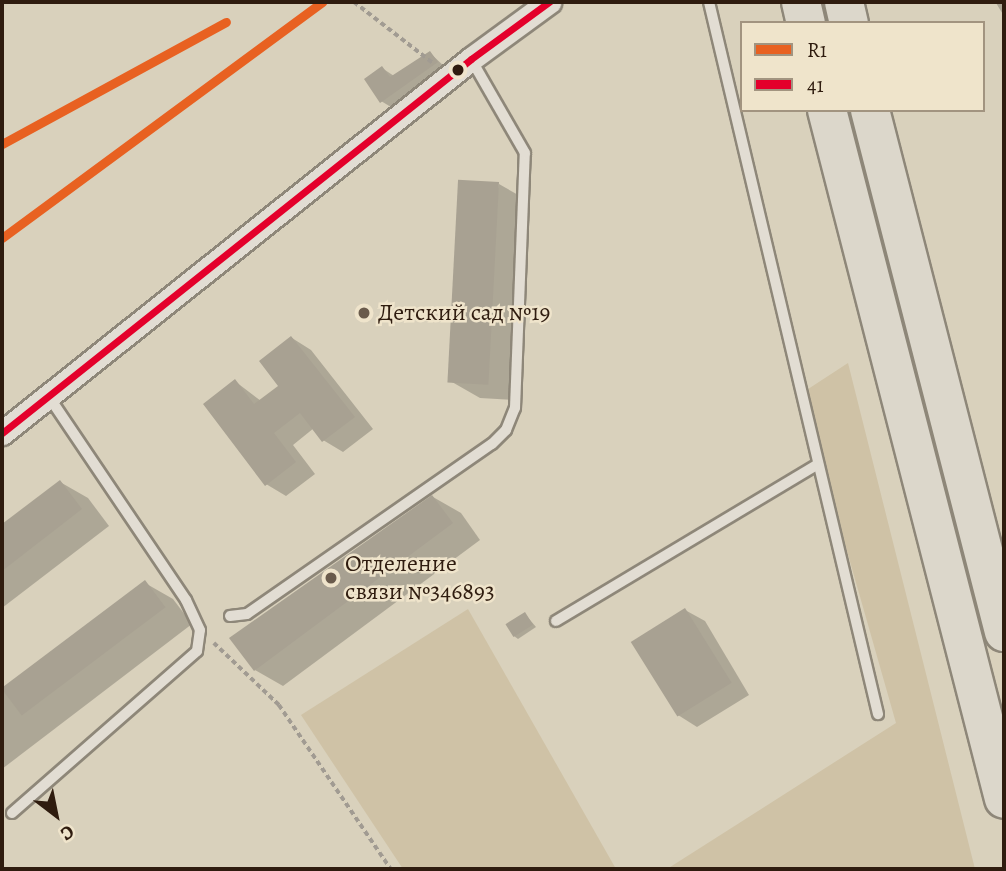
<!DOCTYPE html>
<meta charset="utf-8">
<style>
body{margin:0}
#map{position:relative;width:1006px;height:871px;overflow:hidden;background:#d9d1bc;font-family:Alegreya,serif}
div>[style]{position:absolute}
.green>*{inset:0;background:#cfc2a6}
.shadow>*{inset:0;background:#0003}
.building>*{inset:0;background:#a8a192;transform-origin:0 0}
.path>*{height:3.5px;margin-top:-1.75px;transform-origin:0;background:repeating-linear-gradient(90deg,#a19b92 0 5px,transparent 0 8.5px)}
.roads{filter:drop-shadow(2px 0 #8e8779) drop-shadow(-2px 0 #8e8779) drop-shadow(0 2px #8e8779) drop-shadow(0 -2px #8e8779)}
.lane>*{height:10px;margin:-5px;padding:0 5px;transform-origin:5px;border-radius:5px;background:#e2ddd3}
.street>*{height:23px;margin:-11.5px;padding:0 11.5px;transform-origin:11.5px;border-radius:11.5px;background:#e2ddd3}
.highway>*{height:38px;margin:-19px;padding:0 19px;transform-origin:19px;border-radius:19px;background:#dcd7cb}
.bus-1>*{height:7px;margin:-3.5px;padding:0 3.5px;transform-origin:3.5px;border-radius:3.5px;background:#e4002b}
.rail-1>*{height:9px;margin:-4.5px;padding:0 4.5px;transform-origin:4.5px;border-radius:4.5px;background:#e86121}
.dots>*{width:19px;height:19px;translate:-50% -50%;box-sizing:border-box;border:4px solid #efe4cb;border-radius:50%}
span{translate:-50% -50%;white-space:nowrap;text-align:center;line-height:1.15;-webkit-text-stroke:5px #efe4cb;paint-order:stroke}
.poi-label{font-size:24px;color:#2f1c0f}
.left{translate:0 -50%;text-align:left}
.frame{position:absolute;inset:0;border:4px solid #2f1c0f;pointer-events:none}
.legend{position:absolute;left:740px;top:21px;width:245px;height:91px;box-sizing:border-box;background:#efe4cb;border:2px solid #a29480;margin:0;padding:9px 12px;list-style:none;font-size:21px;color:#2f1c0f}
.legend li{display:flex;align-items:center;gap:14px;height:35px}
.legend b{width:35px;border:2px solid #a29480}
.north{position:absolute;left:21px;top:780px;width:70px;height:70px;-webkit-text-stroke:5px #efe4cb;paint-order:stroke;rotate:148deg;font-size:19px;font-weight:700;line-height:28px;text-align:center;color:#2f1c0f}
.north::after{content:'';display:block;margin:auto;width:24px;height:32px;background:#2f1c0f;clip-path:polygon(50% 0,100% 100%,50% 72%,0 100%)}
</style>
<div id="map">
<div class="green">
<div style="clip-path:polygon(848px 363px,975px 869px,667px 869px,896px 723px,802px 393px)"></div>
<div style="clip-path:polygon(468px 609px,616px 869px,403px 869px,301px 715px)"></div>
</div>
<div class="shadow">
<div style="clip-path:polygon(1004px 2px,1004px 16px,996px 3px)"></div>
<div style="clip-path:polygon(430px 53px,446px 68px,391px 107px,381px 101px,382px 68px,394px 76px)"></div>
<div style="clip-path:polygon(499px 184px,527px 200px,516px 400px,480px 398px,452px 382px)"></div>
<div style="clip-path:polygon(292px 338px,311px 350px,373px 429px,343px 452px,323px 440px,314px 428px,293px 445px,315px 474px,286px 496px,266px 484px,236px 382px,261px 401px,280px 386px)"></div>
<div style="clip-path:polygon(60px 482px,88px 498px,109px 526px,2px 608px,2px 526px)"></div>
<div style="clip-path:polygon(433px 497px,461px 513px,480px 540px,283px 686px,255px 670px)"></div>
<div style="clip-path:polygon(145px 583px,173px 599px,192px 624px,2px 769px,2px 692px)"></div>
<div style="clip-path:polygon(685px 610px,705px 621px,749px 695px,697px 727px,678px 715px)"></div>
<div style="clip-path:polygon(525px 614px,536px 627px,518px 639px,514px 636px)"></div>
</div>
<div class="building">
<div style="clip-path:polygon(430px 51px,438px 62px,380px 103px,364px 79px,382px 66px,390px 77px)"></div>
<div style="left:499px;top:182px;width:203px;height:41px;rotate:93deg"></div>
<div style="clip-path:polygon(291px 336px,355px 417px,322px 442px,300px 413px,274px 433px,296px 462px,265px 486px,203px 404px,235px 379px,254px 404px,278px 386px,259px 361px)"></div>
<div style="clip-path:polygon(60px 480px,82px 509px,2px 571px,2px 524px)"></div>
<div style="clip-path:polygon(432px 495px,453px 523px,254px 671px,229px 638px)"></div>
<div style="left:145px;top:580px;width:34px;height:180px;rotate:53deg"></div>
<div style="left:685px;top:608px;width:88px;height:64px;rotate:58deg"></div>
<div style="left:525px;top:612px;width:15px;height:23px;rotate:58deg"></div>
</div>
<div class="path">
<div style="left:354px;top:2px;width:100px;rotate:37.7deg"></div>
<div style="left:214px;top:643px;width:90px;rotate:43.6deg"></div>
<div style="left:279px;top:705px;width:199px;rotate:55.7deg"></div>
</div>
<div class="roads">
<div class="lane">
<div style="left:709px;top:2px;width:732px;rotate:76.65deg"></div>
<div style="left:230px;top:616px;width:17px;rotate:-7deg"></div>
<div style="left:247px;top:614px;width:298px;rotate:-34.8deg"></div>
<div style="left:492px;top:444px;width:20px;rotate:-45deg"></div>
<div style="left:506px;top:430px;width:24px;rotate:-68deg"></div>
<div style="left:515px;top:408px;width:255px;rotate:-87.8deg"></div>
<div style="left:525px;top:153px;width:108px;rotate:-119.9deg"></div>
<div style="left:556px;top:621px;width:305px;rotate:-30.9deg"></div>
<div style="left:12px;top:813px;width:246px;rotate:-41.2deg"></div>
<div style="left:197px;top:651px;width:21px;rotate:-82deg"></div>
<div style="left:200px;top:630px;width:33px;rotate:-115deg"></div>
<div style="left:186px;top:600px;width:245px;rotate:-124deg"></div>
</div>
<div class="street">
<div style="left:2px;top:433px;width:600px;rotate:-38.57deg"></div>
<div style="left:471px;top:59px;width:97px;rotate:-36.2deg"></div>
</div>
<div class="highway">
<div style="left:801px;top:2px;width:22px;rotate:77deg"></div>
<div style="left:844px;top:2px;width:22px;rotate:77deg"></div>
<div style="left:827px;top:110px;width:711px;rotate:75.59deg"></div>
<div style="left:870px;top:110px;width:539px;rotate:75.6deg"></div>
</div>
</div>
<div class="bus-1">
<div style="left:2px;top:433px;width:600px;rotate:-38.57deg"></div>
<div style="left:471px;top:59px;width:97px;rotate:-36.2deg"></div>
</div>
<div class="rail-1">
<div style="left:2px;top:144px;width:255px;rotate:-28.6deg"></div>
<div style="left:2px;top:238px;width:398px;rotate:-36.4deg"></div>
</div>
<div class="dots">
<div style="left:458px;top:70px;background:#2f1c0f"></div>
<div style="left:364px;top:313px;background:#6a5b4c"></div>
<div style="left:331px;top:578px;background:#6a5b4c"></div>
</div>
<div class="poi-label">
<span class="left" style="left:378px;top:313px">Детский сад №19</span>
<span class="left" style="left:345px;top:578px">Отделение<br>связи №346893</span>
</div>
<div class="frame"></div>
<ul class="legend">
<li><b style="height:9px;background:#e86121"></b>R1</li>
<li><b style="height:9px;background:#e4002b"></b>41</li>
</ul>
<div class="north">С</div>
</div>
